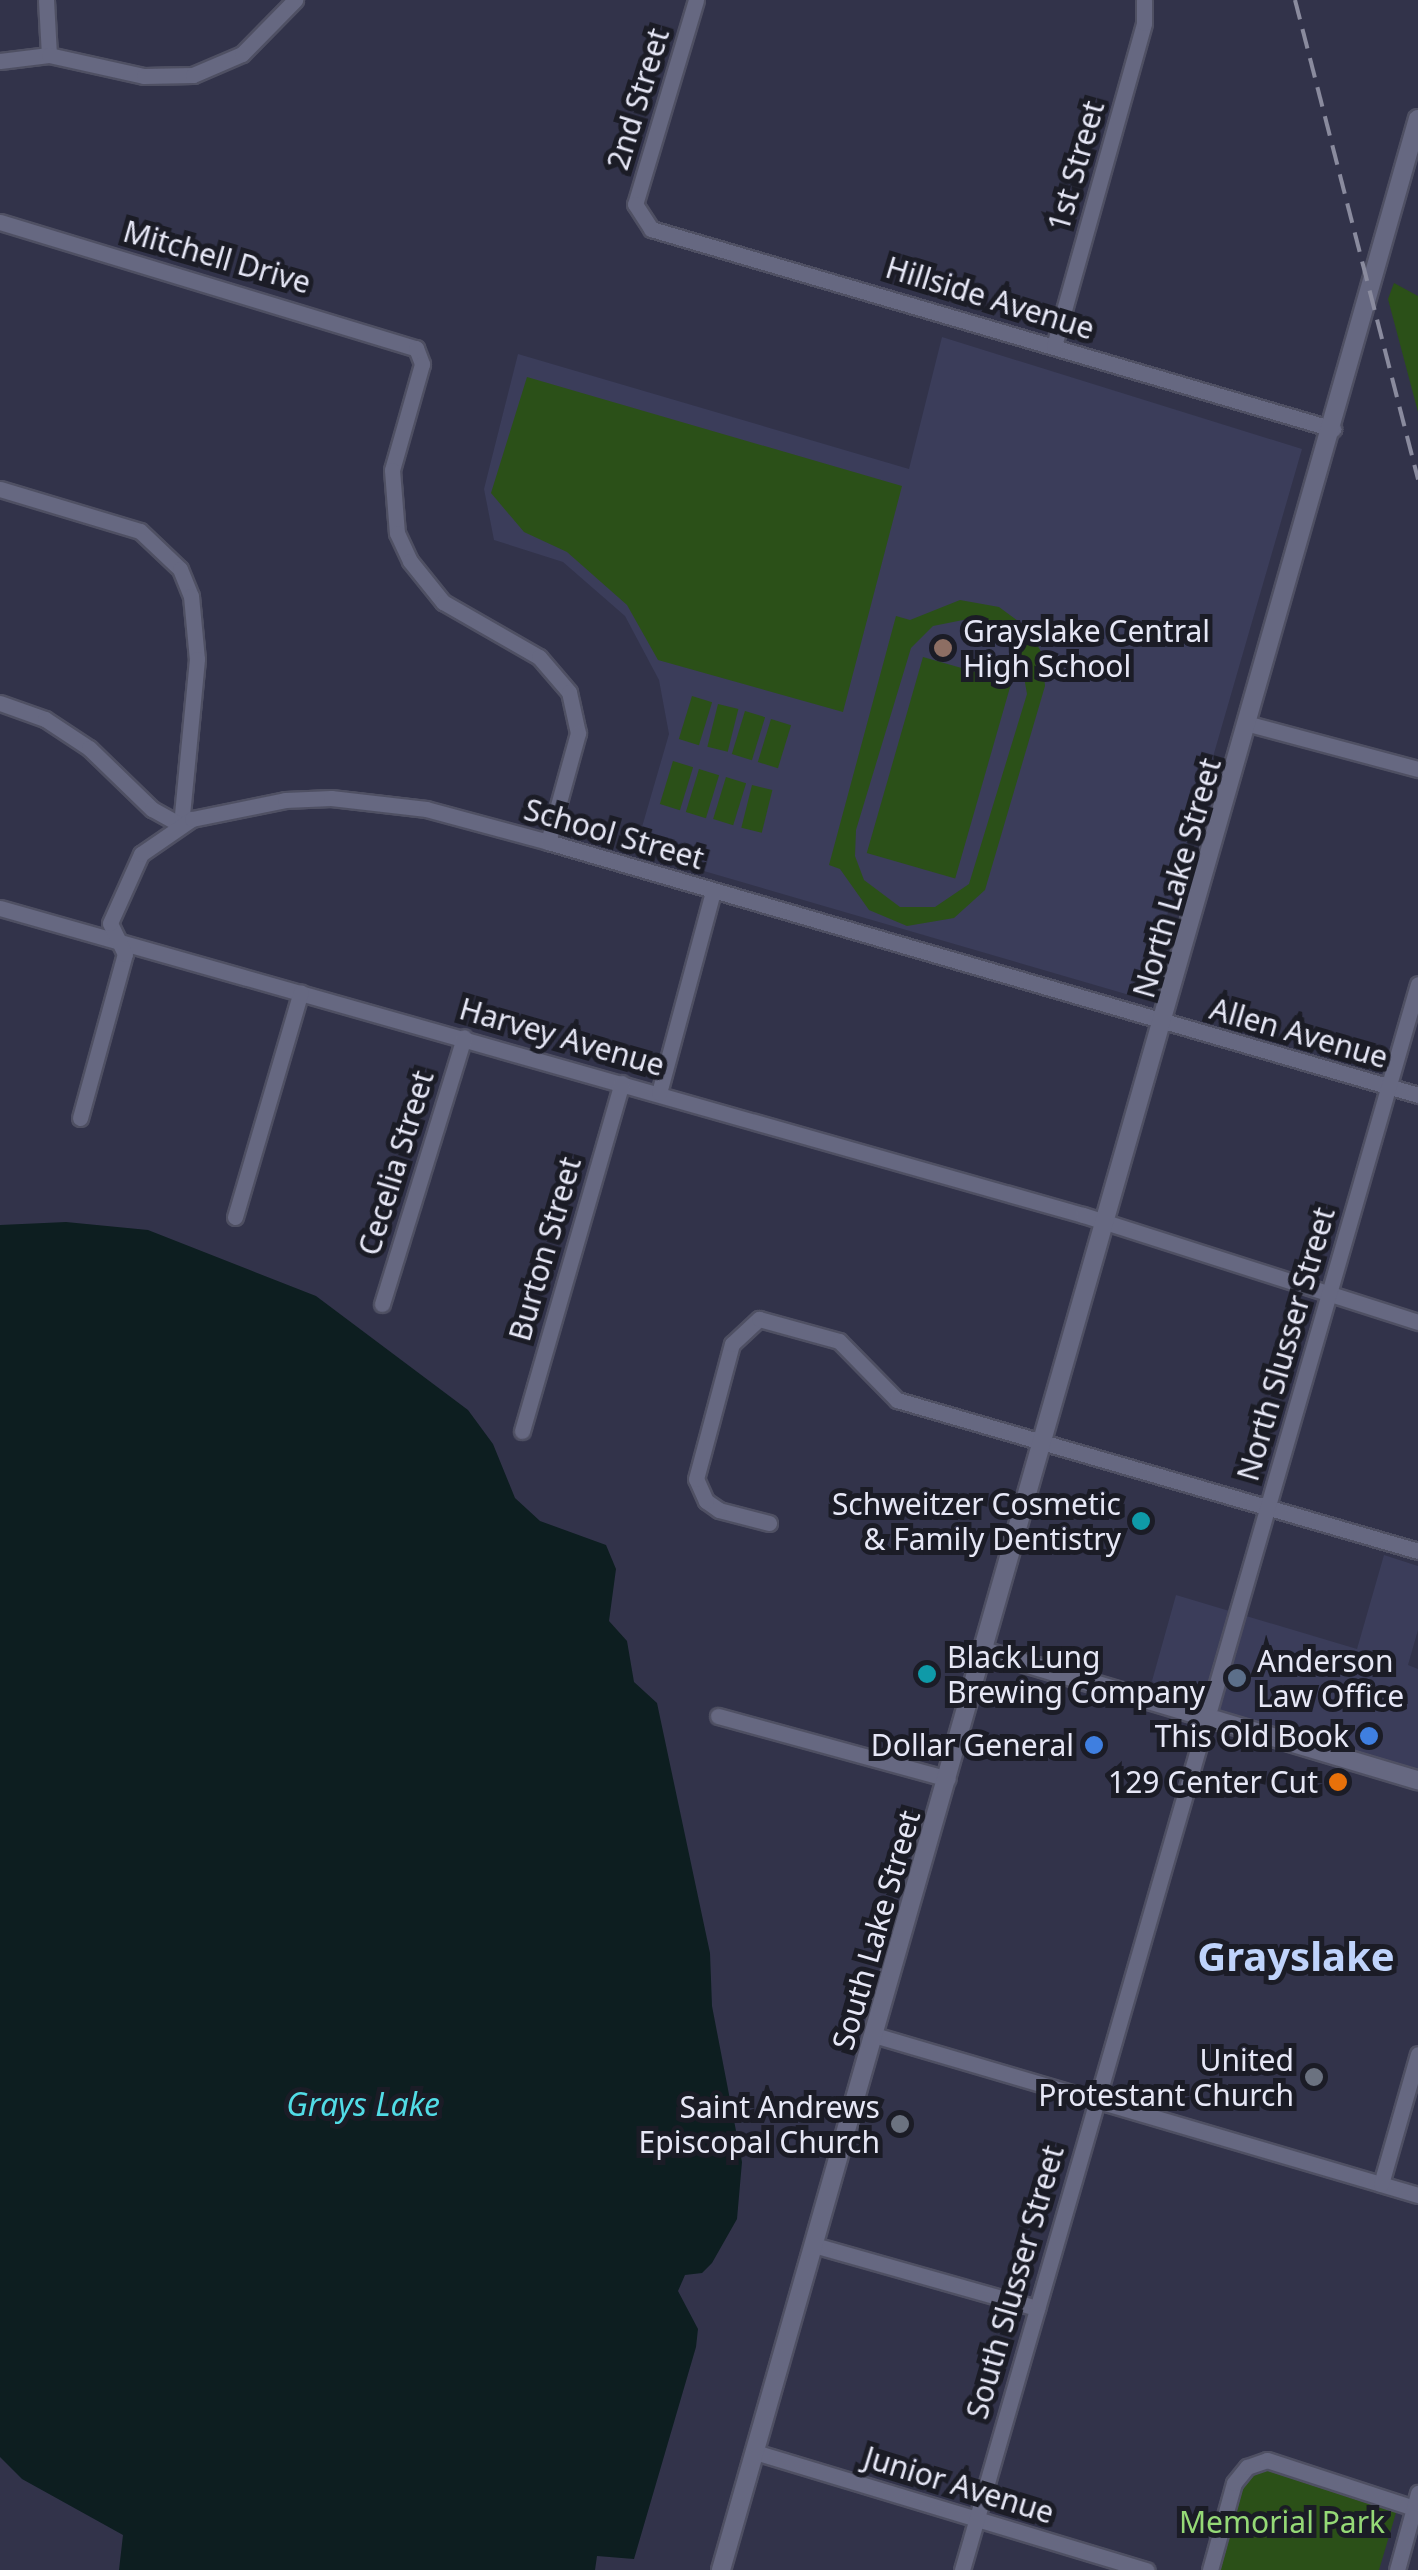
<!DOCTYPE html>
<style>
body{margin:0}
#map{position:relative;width:1418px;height:2570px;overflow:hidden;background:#32334a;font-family:"Noto Sans",sans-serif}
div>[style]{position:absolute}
.built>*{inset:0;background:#3b3d5a}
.green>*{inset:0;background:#2b5018;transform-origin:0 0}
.water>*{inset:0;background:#0d1e20}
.roads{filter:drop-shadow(2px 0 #4f5063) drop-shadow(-2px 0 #4f5063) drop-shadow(0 2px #4f5063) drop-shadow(0 -2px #4f5063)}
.minor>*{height:15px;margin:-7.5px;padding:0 7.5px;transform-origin:7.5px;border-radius:7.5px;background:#666881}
.tertiary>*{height:18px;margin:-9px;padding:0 9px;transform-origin:9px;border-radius:9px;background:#666881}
.rail>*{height:4px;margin-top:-2px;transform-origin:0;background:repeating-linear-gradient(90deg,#8a8b9e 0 20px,transparent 0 30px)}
.dots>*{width:28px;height:28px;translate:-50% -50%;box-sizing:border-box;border:5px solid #1b1c26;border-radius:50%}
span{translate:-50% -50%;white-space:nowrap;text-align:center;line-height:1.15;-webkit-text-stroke:10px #1b1c26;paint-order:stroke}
.street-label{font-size:30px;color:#e6e7f6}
.poi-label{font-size:30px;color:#e6e7f6}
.left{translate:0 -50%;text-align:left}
.right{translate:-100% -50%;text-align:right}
.park-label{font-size:30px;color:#95d976}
.water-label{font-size:32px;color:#51dce6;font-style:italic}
.district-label{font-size:40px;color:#bfd3fb;font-weight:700}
</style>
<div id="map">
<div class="built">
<div style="clip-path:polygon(942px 337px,1302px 449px,1143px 999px,635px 851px,669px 734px,659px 680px,625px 616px,563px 562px,494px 540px,484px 489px,518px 354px,909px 469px)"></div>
<div style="clip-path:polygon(1384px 1555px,1418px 1566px,1418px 1630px,1408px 1665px,1418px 1669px,1418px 1771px,1171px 1699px,1152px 1681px,1176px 1595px,1357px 1649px)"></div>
</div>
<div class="green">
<div style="clip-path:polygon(1394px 283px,1418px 296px,1418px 412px,1388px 299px)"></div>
<div style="clip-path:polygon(527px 377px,902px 486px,843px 712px,658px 660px,627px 605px,567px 552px,524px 532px,491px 493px)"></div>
<div style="clip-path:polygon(evenodd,960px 600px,999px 607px,1026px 627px,1042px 653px,1045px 686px,985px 890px,954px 918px,907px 926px,869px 910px,840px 869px,829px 865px,896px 616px,910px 620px,960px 600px,973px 618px,996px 626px,1019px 648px,1027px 694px,969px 884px,935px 907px,900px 907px,864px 880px,855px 856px,856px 830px,911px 648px,933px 626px,973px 618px)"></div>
<div style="left:923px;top:657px;width:92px;height:204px;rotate:16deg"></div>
<div style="left:692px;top:696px;width:21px;height:45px;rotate:17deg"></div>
<div style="left:718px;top:704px;width:21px;height:44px;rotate:14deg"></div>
<div style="left:745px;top:711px;width:21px;height:45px;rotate:17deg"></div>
<div style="left:771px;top:719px;width:21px;height:45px;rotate:17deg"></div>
<div style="left:673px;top:761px;width:21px;height:45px;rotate:17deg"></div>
<div style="left:699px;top:769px;width:21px;height:45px;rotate:17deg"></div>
<div style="left:726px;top:777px;width:21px;height:44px;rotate:17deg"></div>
<div style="left:752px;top:785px;width:21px;height:44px;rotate:14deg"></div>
<div style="clip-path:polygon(1272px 2470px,1398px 2506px,1379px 2570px,1217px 2570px,1241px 2485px,1254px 2472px)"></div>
</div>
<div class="water">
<div style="clip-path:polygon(66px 1222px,148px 1230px,316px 1296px,468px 1410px,493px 1444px,515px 1498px,540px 1521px,606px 1545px,616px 1569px,609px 1621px,627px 1641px,634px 1682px,657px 1703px,710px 1953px,712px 2006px,742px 2162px,737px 2219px,712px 2263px,702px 2273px,685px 2275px,678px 2291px,698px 2329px,696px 2347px,634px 2559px,597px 2556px,595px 2570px,119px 2570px,123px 2535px,22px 2479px,0 2457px,0 1225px)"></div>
</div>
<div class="roads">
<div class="minor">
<div style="left:46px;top:0;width:55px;rotate:86.9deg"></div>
<div style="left:696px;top:0;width:213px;rotate:106.6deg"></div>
<div style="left:635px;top:204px;width:30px;rotate:57deg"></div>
<div style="left:651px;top:229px;width:711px;rotate:16.34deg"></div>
<div style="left:0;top:61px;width:49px;rotate:-7deg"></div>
<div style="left:49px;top:55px;width:97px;rotate:12.5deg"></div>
<div style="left:144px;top:76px;width:49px;rotate:-1.2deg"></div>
<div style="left:193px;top:75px;width:53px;rotate:-23.2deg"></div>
<div style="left:242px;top:54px;width:76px;rotate:-45.5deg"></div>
<div style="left:0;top:222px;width:435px;rotate:16.9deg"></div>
<div style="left:416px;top:348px;width:17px;rotate:69deg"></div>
<div style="left:422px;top:364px;width:110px;rotate:105.8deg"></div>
<div style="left:392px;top:470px;width:63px;rotate:85.5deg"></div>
<div style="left:397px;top:533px;width:31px;rotate:65deg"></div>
<div style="left:410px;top:561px;width:53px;rotate:51.2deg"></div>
<div style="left:443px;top:602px;width:111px;rotate:29.8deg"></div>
<div style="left:539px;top:657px;width:46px;rotate:49.4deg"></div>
<div style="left:569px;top:692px;width:42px;rotate:77.6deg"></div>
<div style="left:578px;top:733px;width:113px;rotate:105.4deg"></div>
<div style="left:1054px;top:346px;width:335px;rotate:-74.4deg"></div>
<div style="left:1144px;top:23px;width:23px;rotate:-90deg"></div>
<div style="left:0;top:489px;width:146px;rotate:16.7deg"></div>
<div style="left:140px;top:531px;width:55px;rotate:43.5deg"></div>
<div style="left:180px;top:569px;width:29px;rotate:68deg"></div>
<div style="left:191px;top:596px;width:63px;rotate:84.6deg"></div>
<div style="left:197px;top:659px;width:167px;rotate:95.5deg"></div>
<div style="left:0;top:703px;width:48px;rotate:19.6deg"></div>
<div style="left:45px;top:719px;width:53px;rotate:33.4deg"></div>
<div style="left:89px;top:748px;width:88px;rotate:44.1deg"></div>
<div style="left:152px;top:809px;width:33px;rotate:29deg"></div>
<div style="left:1249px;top:724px;width:175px;rotate:14.9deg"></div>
<div style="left:0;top:908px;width:1126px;rotate:15.83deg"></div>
<div style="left:1083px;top:1215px;width:352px;rotate:17.7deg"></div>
<div style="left:659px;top:1093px;width:209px;rotate:-75deg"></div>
<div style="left:80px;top:1118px;width:170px;rotate:-74.7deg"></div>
<div style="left:125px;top:954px;width:34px;rotate:-116deg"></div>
<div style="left:110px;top:923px;width:76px;rotate:-65.8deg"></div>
<div style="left:141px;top:854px;width:62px;rotate:-34.5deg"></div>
<div style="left:192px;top:819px;width:95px;rotate:-11.5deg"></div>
<div style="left:285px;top:800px;width:46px;rotate:-2.5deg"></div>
<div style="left:331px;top:798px;width:96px;rotate:6.6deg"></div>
<div style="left:426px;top:809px;width:126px;rotate:15.1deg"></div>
<div style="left:548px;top:842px;width:906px;rotate:16.21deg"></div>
<div style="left:235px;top:1217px;width:234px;rotate:-73.7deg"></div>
<div style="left:382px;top:1304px;width:279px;rotate:-72.9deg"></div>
<div style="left:522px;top:1431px;width:362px;rotate:-74deg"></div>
<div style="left:769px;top:1523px;width:52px;rotate:-165.4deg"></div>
<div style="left:719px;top:1510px;width:16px;rotate:-145deg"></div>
<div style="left:706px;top:1501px;width:24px;rotate:-114deg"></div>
<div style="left:696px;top:1479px;width:140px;rotate:-75.1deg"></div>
<div style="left:732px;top:1344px;width:37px;rotate:-43deg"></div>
<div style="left:759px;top:1319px;width:83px;rotate:15.4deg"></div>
<div style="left:839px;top:1341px;width:83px;rotate:45.5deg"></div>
<div style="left:897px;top:1400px;width:542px;rotate:16.16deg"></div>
<div style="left:718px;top:1716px;width:238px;rotate:15.3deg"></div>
<div style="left:874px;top:2035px;width:567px;rotate:16.39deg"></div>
<div style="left:1381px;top:2184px;width:135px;rotate:-74.1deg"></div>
<div style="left:814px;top:2245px;width:232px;rotate:15.8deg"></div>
<div style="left:755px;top:2452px;width:409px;rotate:16.8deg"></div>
<div style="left:962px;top:2570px;width:1650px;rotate:-73.96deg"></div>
<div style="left:1210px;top:2570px;width:90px;rotate:-74.6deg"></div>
<div style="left:1234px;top:2483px;width:21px;rotate:-51deg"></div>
<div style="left:1247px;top:2467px;width:21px;rotate:-19deg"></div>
<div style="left:1267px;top:2460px;width:155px;rotate:18.1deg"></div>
<div style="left:1397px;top:2570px;width:80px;rotate:-74.7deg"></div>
</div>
<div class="tertiary">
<div style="left:984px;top:1651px;width:453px;rotate:16.6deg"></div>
<div style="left:721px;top:2570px;width:2548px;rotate:-74.13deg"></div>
</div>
</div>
<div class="rail">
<div style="left:1295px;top:0;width:495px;rotate:75.6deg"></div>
</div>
<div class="dots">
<div style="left:943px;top:648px;background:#8d6e63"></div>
<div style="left:1141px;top:1521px;background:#0f9aa8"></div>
<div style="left:927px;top:1674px;background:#0f9aa8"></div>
<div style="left:1237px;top:1678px;background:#5c6f8a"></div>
<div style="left:1369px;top:1736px;background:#3f7fe0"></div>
<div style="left:1094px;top:1745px;background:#3f7fe0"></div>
<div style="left:1338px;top:1782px;background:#e8710a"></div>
<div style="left:1314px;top:2077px;background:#6b7280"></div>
<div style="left:900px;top:2124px;background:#6b7280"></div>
</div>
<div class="street-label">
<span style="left:638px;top:99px;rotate:-73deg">2nd Street</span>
<span style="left:1076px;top:166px;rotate:-74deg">1st Street</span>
<span style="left:217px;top:257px;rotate:16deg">Mitchell Drive</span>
<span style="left:990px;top:298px;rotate:17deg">Hillside Avenue</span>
<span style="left:614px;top:834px;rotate:16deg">School Street</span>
<span style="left:1177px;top:878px;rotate:-74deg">North Lake Street</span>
<span style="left:1299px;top:1033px;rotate:16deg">Allen Avenue</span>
<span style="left:562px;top:1037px;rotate:16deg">Harvey Avenue</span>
<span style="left:396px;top:1163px;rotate:-73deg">Cecelia Street</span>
<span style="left:545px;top:1249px;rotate:-74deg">Burton Street</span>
<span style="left:1286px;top:1344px;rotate:-74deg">North Slusser Street</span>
<span style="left:876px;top:1930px;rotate:-74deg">South Lake Street</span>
<span style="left:1015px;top:2282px;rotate:-74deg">South Slusser Street</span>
<span style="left:959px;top:2485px;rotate:17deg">Junior Avenue</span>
</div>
<div class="poi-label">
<span class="left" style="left:963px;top:648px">Grayslake Central<br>High School</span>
<span class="right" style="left:1121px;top:1521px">Schweitzer Cosmetic<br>&amp; Family Dentistry</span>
<span class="left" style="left:947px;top:1674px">Black Lung<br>Brewing Company</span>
<span class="left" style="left:1257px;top:1678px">Anderson<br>Law Office</span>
<span class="right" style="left:1349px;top:1736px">This Old Book</span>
<span class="right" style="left:1074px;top:1745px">Dollar General</span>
<span class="right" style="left:1318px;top:1782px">129 Center Cut</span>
<span class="right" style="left:1294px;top:2077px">United<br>Protestant Church</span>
<span class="right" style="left:880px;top:2124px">Saint Andrews<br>Episcopal Church</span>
</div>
<div class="park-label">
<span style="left:1282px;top:2522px">Memorial Park</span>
</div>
<div class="water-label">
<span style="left:363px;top:2104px">Grays Lake</span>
</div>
<div class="district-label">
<span style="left:1296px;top:1956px">Grayslake</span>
</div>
</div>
